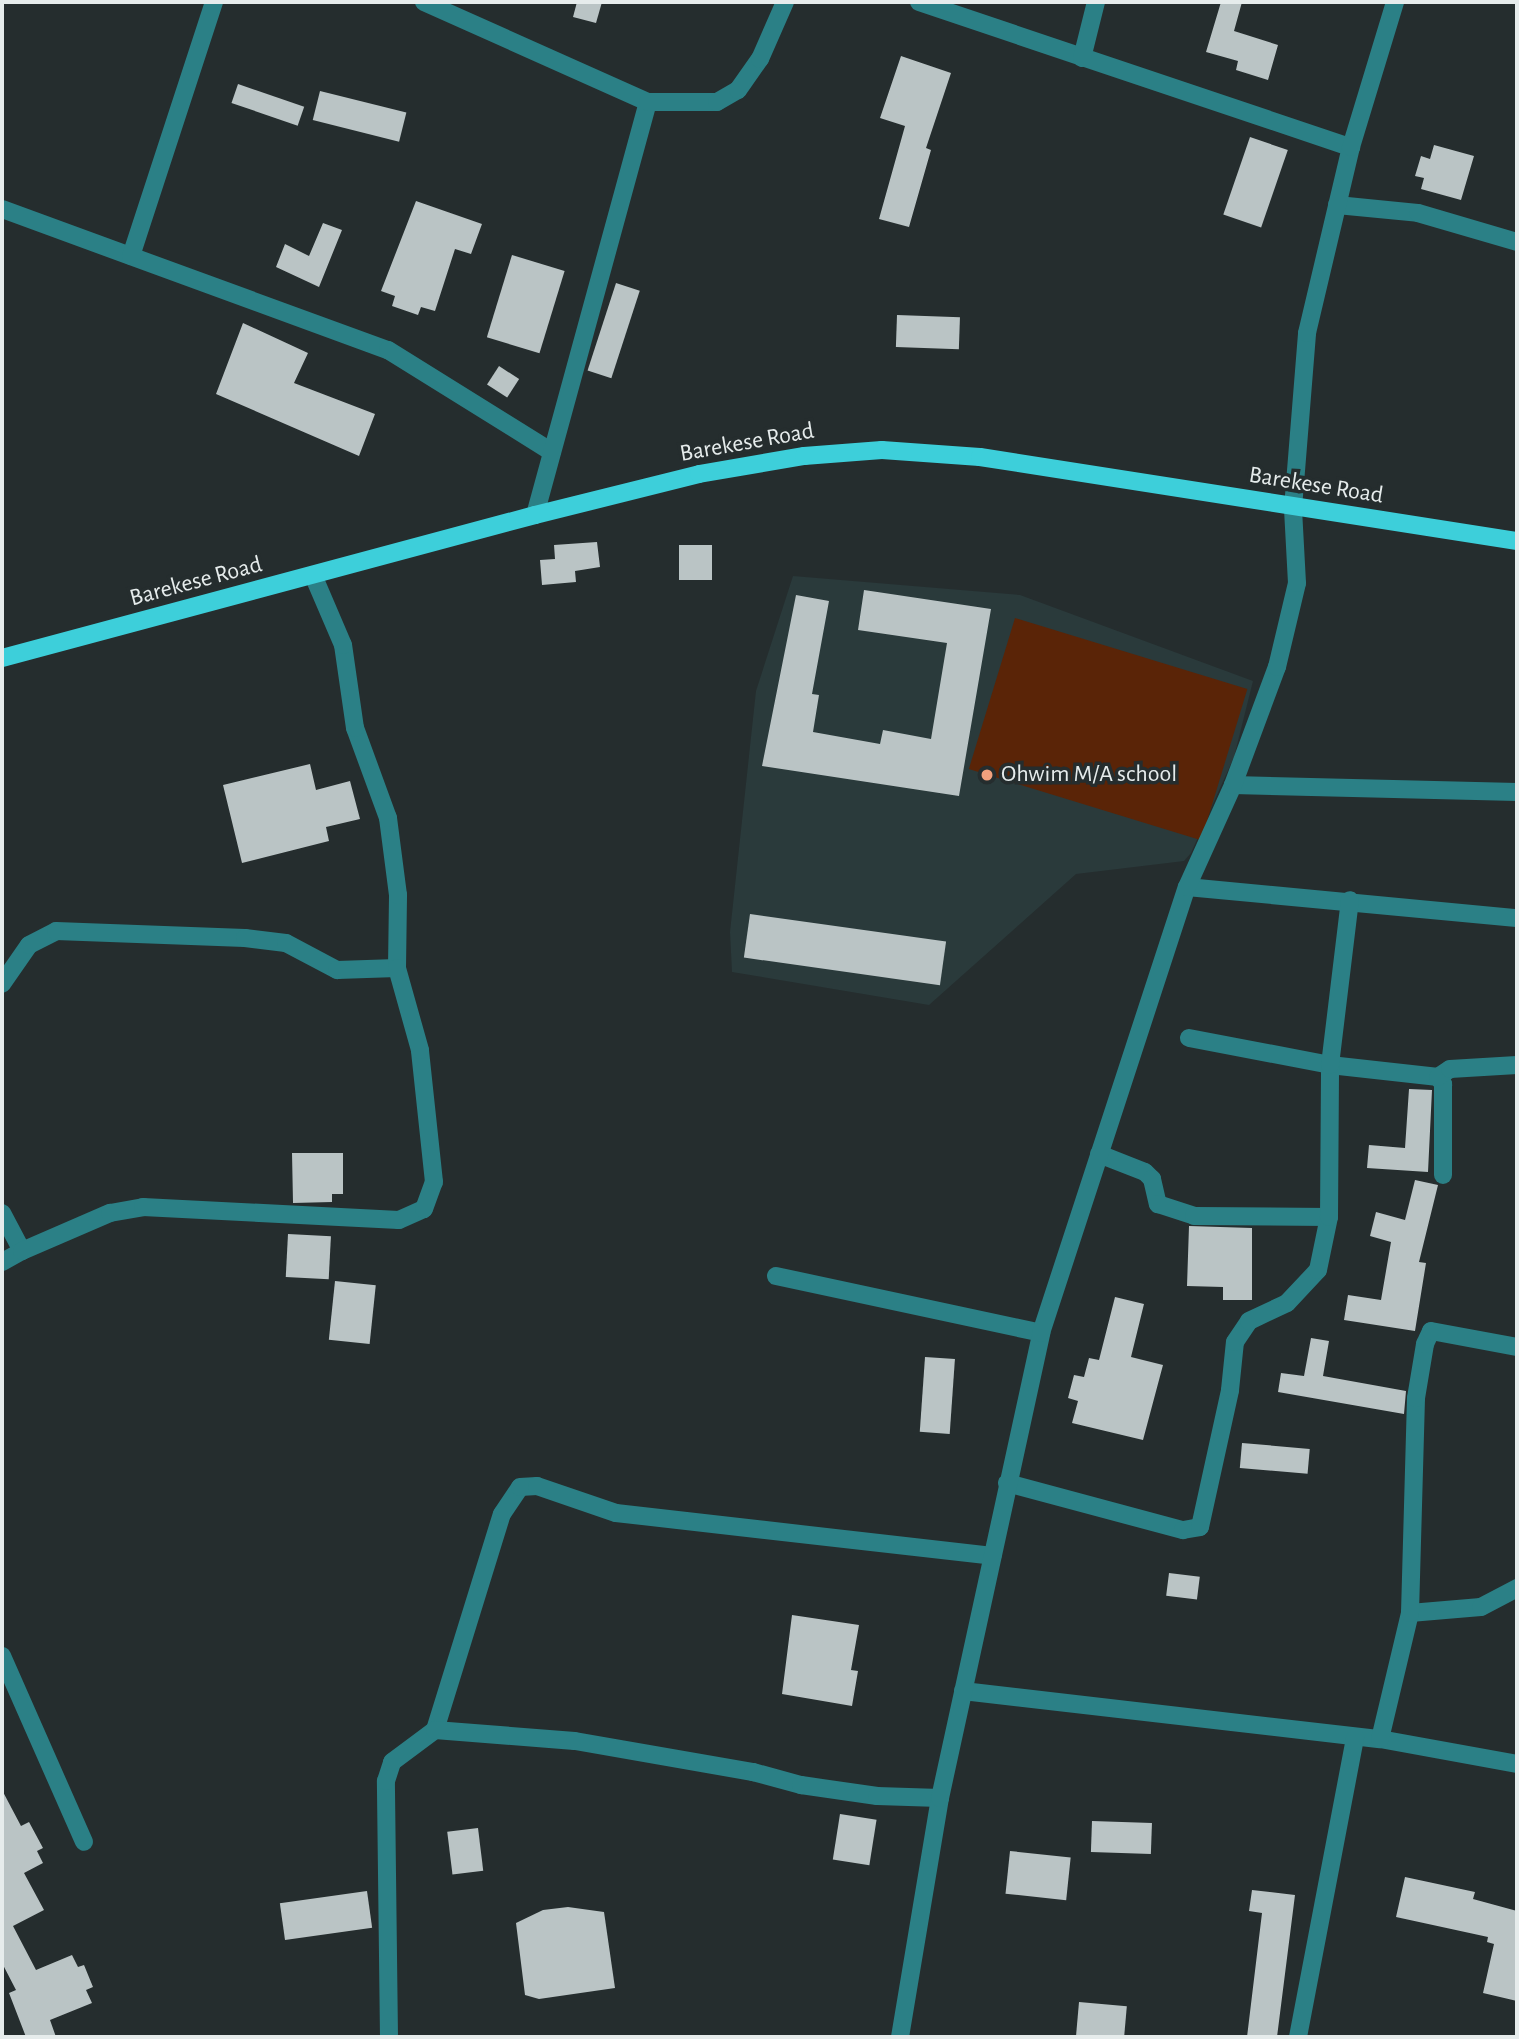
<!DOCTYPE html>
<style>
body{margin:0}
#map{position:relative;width:1519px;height:2039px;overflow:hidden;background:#252d2e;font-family:"Alegreya Sans",sans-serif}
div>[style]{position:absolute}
.built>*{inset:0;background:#2a3a3b}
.green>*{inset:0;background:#5a2407;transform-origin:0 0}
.building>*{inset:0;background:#bac4c5;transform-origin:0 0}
.minor>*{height:18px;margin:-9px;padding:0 9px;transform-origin:9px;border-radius:9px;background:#2b8086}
.major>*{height:18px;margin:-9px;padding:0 9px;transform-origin:9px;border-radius:9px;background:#3dcfda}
.dots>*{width:19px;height:19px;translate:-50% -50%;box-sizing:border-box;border:4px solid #252d2e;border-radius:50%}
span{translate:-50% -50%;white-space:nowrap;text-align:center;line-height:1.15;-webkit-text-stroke:7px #252d2e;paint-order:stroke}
.street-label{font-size:24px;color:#e6ecec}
.poi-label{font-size:24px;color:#e6ecec}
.left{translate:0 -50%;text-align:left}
.frame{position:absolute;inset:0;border:4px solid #e6ecec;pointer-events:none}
</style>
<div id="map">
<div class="built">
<div style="clip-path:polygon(793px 576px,1020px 595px,1253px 681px,1234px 757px,1191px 853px,1184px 861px,1076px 874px,929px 1005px,732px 972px,730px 932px,756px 691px)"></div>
</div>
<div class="green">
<div style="left:1015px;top:618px;width:243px;height:158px;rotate:17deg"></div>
</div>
<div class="building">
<div style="clip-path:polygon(577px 2px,602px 2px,596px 23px,573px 17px)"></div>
<div style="clip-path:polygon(1221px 2px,1242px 2px,1234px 31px,1278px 45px,1268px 80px,1236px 70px,1238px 61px,1206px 52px)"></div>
<div style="clip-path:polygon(901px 56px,951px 73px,926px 148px,931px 150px,909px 227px,879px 219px,905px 126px,880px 118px)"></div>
<div style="left:238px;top:84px;width:70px;height:20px;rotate:19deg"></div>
<div style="left:320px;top:91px;width:89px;height:30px;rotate:14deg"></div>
<div style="left:1250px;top:137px;width:40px;height:82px;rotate:19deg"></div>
<div style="clip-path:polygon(1434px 145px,1474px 156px,1461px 200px,1421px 189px,1424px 178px,1415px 176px,1421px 156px,1430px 159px)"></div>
<div style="clip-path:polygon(416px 201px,482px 224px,471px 254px,455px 249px,435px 311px,421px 307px,418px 315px,392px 306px,395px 296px,381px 291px)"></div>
<div style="clip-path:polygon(323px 223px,342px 230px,319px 287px,276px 267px,285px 244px,309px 256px)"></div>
<div style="left:512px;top:255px;width:55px;height:86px;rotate:17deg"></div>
<div style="left:616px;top:283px;width:25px;height:92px;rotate:18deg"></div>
<div style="left:897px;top:315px;width:63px;height:32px;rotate:2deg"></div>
<div style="clip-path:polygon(243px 323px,308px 353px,294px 383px,375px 414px,359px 456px,216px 394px)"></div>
<div style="left:499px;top:366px;width:24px;height:22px;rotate:33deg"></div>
<div style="clip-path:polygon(597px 542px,600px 567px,575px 571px,576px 582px,542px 585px,540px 560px,555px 559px,554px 545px)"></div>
<div style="left:679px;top:545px;width:33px;height:35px"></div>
<div style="clip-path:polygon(864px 590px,991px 609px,959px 796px,762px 766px,796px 595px,829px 601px,812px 694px,819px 695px,813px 732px,880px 744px,883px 730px,931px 739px,947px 643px,858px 630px)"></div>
<div style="clip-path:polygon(310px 764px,316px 790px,350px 781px,360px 819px,326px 827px,329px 841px,242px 863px,223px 785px)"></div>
<div style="left:750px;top:914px;width:198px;height:44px;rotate:8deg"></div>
<div style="clip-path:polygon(1409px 1089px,1432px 1090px,1428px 1172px,1367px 1168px,1369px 1145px,1405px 1148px)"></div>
<div style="clip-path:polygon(292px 1153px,343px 1153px,343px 1194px,332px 1194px,332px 1202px,293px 1203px)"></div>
<div style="clip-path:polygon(1415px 1180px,1438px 1185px,1419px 1262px,1426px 1263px,1415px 1331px,1344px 1320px,1348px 1295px,1381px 1300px,1391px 1242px,1370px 1236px,1376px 1212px,1405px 1220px)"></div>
<div style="clip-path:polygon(1189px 1226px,1252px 1228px,1252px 1300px,1223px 1300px,1223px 1287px,1187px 1286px)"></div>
<div style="left:288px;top:1234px;width:43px;height:43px;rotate:3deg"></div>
<div style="left:335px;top:1281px;width:41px;height:59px;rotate:6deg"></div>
<div style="clip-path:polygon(1115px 1297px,1144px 1304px,1131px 1357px,1163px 1365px,1143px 1440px,1072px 1423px,1078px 1401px,1068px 1398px,1074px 1375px,1084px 1377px,1089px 1358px,1099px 1360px)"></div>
<div style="clip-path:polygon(1311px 1338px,1329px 1341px,1323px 1376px,1406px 1391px,1404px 1414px,1278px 1392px,1281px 1373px,1304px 1376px)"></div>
<div style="left:925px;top:1357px;width:30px;height:75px;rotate:4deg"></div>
<div style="left:1242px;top:1443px;width:68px;height:25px;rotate:5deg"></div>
<div style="left:1169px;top:1573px;width:31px;height:23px;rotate:7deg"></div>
<div style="clip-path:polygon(792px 1615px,859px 1625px,851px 1670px,858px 1671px,852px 1706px,782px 1694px)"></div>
<div style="clip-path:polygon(2px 1790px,21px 1826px,29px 1822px,43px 1848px,37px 1851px,43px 1863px,24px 1873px,44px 1910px,13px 1926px,36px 1970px,72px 1955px,78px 1967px,84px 1965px,93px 1987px,86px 1990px,92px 2003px,50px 2020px,56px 2037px,26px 2037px,9px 1993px,16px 1990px,2px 1963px)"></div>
<div style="left:840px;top:1814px;width:37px;height:46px;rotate:9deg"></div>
<div style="left:1092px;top:1821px;width:60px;height:31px;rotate:2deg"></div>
<div style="left:478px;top:1828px;width:43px;height:31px;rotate:83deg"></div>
<div style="left:1010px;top:1851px;width:61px;height:43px;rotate:6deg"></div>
<div style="clip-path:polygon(1405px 1877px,1475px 1892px,1473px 1899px,1517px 1911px,1517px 2001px,1483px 1993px,1494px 1944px,1487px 1942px,1488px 1937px,1396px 1917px)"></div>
<div style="clip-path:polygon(1252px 1890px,1295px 1895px,1277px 2037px,1247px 2037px,1262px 1913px,1249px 1911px)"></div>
<div style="left:367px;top:1891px;width:37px;height:88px;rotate:82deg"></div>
<div style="clip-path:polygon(568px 1907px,604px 1912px,615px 1988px,539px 1999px,525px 1995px,516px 1923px,543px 1910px)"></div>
<div style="left:1079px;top:2002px;width:48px;height:35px;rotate:5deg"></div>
</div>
<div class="minor">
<div style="left:424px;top:2px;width:245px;rotate:24.1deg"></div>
<div style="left:919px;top:2px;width:456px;rotate:18.6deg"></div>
<div style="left:1082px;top:58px;width:58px;rotate:-76deg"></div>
<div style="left:1337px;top:205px;width:81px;rotate:5.6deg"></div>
<div style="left:1418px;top:213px;width:103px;rotate:16.3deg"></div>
<div style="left:2px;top:209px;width:411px;rotate:20.1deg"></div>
<div style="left:388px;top:350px;width:193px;rotate:31.9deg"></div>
<div style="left:131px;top:256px;width:267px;rotate:-71.9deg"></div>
<div style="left:535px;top:515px;width:428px;rotate:-74.7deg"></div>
<div style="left:648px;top:102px;width:69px"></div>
<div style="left:717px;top:102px;width:24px;rotate:-30deg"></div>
<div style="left:738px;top:90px;width:38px;rotate:-55deg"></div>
<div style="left:760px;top:59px;width:62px;rotate:-66.3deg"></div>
<div style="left:1233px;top:785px;width:284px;rotate:1.4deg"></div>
<div style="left:1187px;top:887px;width:331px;rotate:5.4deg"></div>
<div style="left:2px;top:984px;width:47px;rotate:-55.3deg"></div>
<div style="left:29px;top:945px;width:30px;rotate:-27deg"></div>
<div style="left:56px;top:931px;width:189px;rotate:2.1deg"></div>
<div style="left:245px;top:938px;width:41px;rotate:7deg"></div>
<div style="left:286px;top:943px;width:58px;rotate:27.9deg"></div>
<div style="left:337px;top:970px;width:60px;rotate:-1.9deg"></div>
<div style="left:397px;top:968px;width:73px;rotate:-89.2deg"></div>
<div style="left:398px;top:895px;width:78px;rotate:-97.4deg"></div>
<div style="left:388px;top:818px;width:96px;rotate:-110.1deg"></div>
<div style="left:355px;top:728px;width:84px;rotate:-98.2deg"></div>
<div style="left:343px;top:645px;width:76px;rotate:-113.2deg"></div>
<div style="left:1189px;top:1038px;width:144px;rotate:10.8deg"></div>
<div style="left:1330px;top:1065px;width:109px;rotate:6.3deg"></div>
<div style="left:1438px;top:1077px;width:9px;rotate:54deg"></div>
<div style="left:1443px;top:1084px;width:91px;rotate:90deg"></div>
<div style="left:1438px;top:1077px;width:14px;rotate:-34deg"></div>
<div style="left:1450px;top:1069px;width:67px;rotate:-3.4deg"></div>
<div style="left:1099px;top:1154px;width:49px;rotate:21.4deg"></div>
<div style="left:1145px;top:1172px;width:10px;rotate:45deg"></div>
<div style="left:1152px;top:1179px;width:26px;rotate:77deg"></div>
<div style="left:1158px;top:1204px;width:38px;rotate:18deg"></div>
<div style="left:1194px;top:1216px;width:135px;rotate:0.4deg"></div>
<div style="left:2px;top:1213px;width:43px;rotate:62.2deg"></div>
<div style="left:22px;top:1251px;width:23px;rotate:151deg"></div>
<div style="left:22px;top:1251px;width:96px;rotate:-23.4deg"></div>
<div style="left:110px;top:1213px;width:34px;rotate:-10deg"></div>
<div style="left:143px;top:1207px;width:256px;rotate:2.9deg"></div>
<div style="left:399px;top:1220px;width:27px;rotate:-24deg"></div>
<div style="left:424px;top:1209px;width:29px;rotate:-70deg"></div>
<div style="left:434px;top:1182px;width:133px;rotate:-96.1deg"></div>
<div style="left:420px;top:1050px;width:85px;rotate:-105.7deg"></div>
<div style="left:776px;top:1276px;width:271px;rotate:12.1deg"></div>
<div style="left:1007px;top:1483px;width:182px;rotate:15deg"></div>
<div style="left:1183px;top:1530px;width:17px;rotate:-10deg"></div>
<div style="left:1200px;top:1527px;width:140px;rotate:-77.6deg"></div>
<div style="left:1230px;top:1390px;width:48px;rotate:-84.1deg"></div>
<div style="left:1235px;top:1342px;width:25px;rotate:-56deg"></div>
<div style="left:1249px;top:1321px;width:42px;rotate:-25.3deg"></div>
<div style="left:1287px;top:1303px;width:45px;rotate:-46.8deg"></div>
<div style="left:1318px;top:1270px;width:54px;rotate:-78.3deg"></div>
<div style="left:1329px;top:1217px;width:152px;rotate:-89.6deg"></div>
<div style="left:1330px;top:1065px;width:166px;rotate:-83.1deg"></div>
<div style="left:1410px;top:1613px;width:71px;rotate:-4.8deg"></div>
<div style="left:1481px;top:1607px;width:41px;rotate:-27.8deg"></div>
<div style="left:2px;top:1656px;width:203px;rotate:66.2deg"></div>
<div style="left:963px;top:1691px;width:420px;rotate:6.6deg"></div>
<div style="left:1380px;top:1739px;width:139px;rotate:10.3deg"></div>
<div style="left:435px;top:1730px;width:226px;rotate:-72.8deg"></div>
<div style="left:502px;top:1514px;width:32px;rotate:-56deg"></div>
<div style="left:520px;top:1487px;width:17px;rotate:-3deg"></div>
<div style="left:537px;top:1486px;width:83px;rotate:18.9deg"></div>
<div style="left:616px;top:1513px;width:379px;rotate:6.5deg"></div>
<div style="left:1380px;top:1739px;width:130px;rotate:-76.6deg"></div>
<div style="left:1410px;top:1613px;width:215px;rotate:-88.4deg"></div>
<div style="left:1416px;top:1398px;width:55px;rotate:-80.5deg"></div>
<div style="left:1425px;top:1344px;width:14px;rotate:-65deg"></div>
<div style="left:1431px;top:1331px;width:87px;rotate:10.5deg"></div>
<div style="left:389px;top:2037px;width:256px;rotate:-90.7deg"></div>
<div style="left:386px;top:1781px;width:20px;rotate:-72deg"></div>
<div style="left:392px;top:1762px;width:54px;rotate:-36.7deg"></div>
<div style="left:435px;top:1730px;width:140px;rotate:4.5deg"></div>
<div style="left:575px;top:1741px;width:181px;rotate:9.9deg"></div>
<div style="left:753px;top:1772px;width:50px;rotate:15.2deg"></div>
<div style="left:801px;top:1785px;width:77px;rotate:8.2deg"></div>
<div style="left:877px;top:1796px;width:63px;rotate:1.8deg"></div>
<div style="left:900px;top:2037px;width:242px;rotate:-80.5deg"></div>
<div style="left:940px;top:1798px;width:476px;rotate:-77.7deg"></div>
<div style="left:1041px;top:1333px;width:469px;rotate:-71.9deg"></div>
<div style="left:1187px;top:887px;width:112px;rotate:-65.7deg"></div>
<div style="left:1233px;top:785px;width:126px;rotate:-69.6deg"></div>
<div style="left:1277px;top:667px;width:86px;rotate:-76.6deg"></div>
<div style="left:1297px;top:583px;width:75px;rotate:-93.1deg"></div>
<div style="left:1293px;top:508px;width:176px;rotate:-85.4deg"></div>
<div style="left:1307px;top:333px;width:191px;rotate:-76.7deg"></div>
<div style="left:1351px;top:147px;width:152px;rotate:-73.1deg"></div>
<div style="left:1298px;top:2037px;width:305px;rotate:-79.2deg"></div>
</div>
<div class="major">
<div style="left:2px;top:658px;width:552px;rotate:-15.02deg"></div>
<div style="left:535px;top:515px;width:169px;rotate:-14deg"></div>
<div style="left:699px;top:474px;width:107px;rotate:-9.7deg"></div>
<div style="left:804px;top:456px;width:78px;rotate:-4.4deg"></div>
<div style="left:882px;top:450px;width:98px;rotate:4.1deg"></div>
<div style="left:980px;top:457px;width:544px;rotate:8.89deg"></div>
</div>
<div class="dots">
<div style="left:987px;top:775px;background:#f1a17d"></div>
</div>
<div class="street-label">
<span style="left:747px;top:443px;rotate:-10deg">Barekese Road</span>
<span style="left:1316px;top:486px;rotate:9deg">Barekese Road</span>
<span style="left:196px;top:582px;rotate:-15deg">Barekese Road</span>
</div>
<div class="poi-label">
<span class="left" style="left:1001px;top:775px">Ohwim M/A school</span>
</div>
<div class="frame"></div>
</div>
